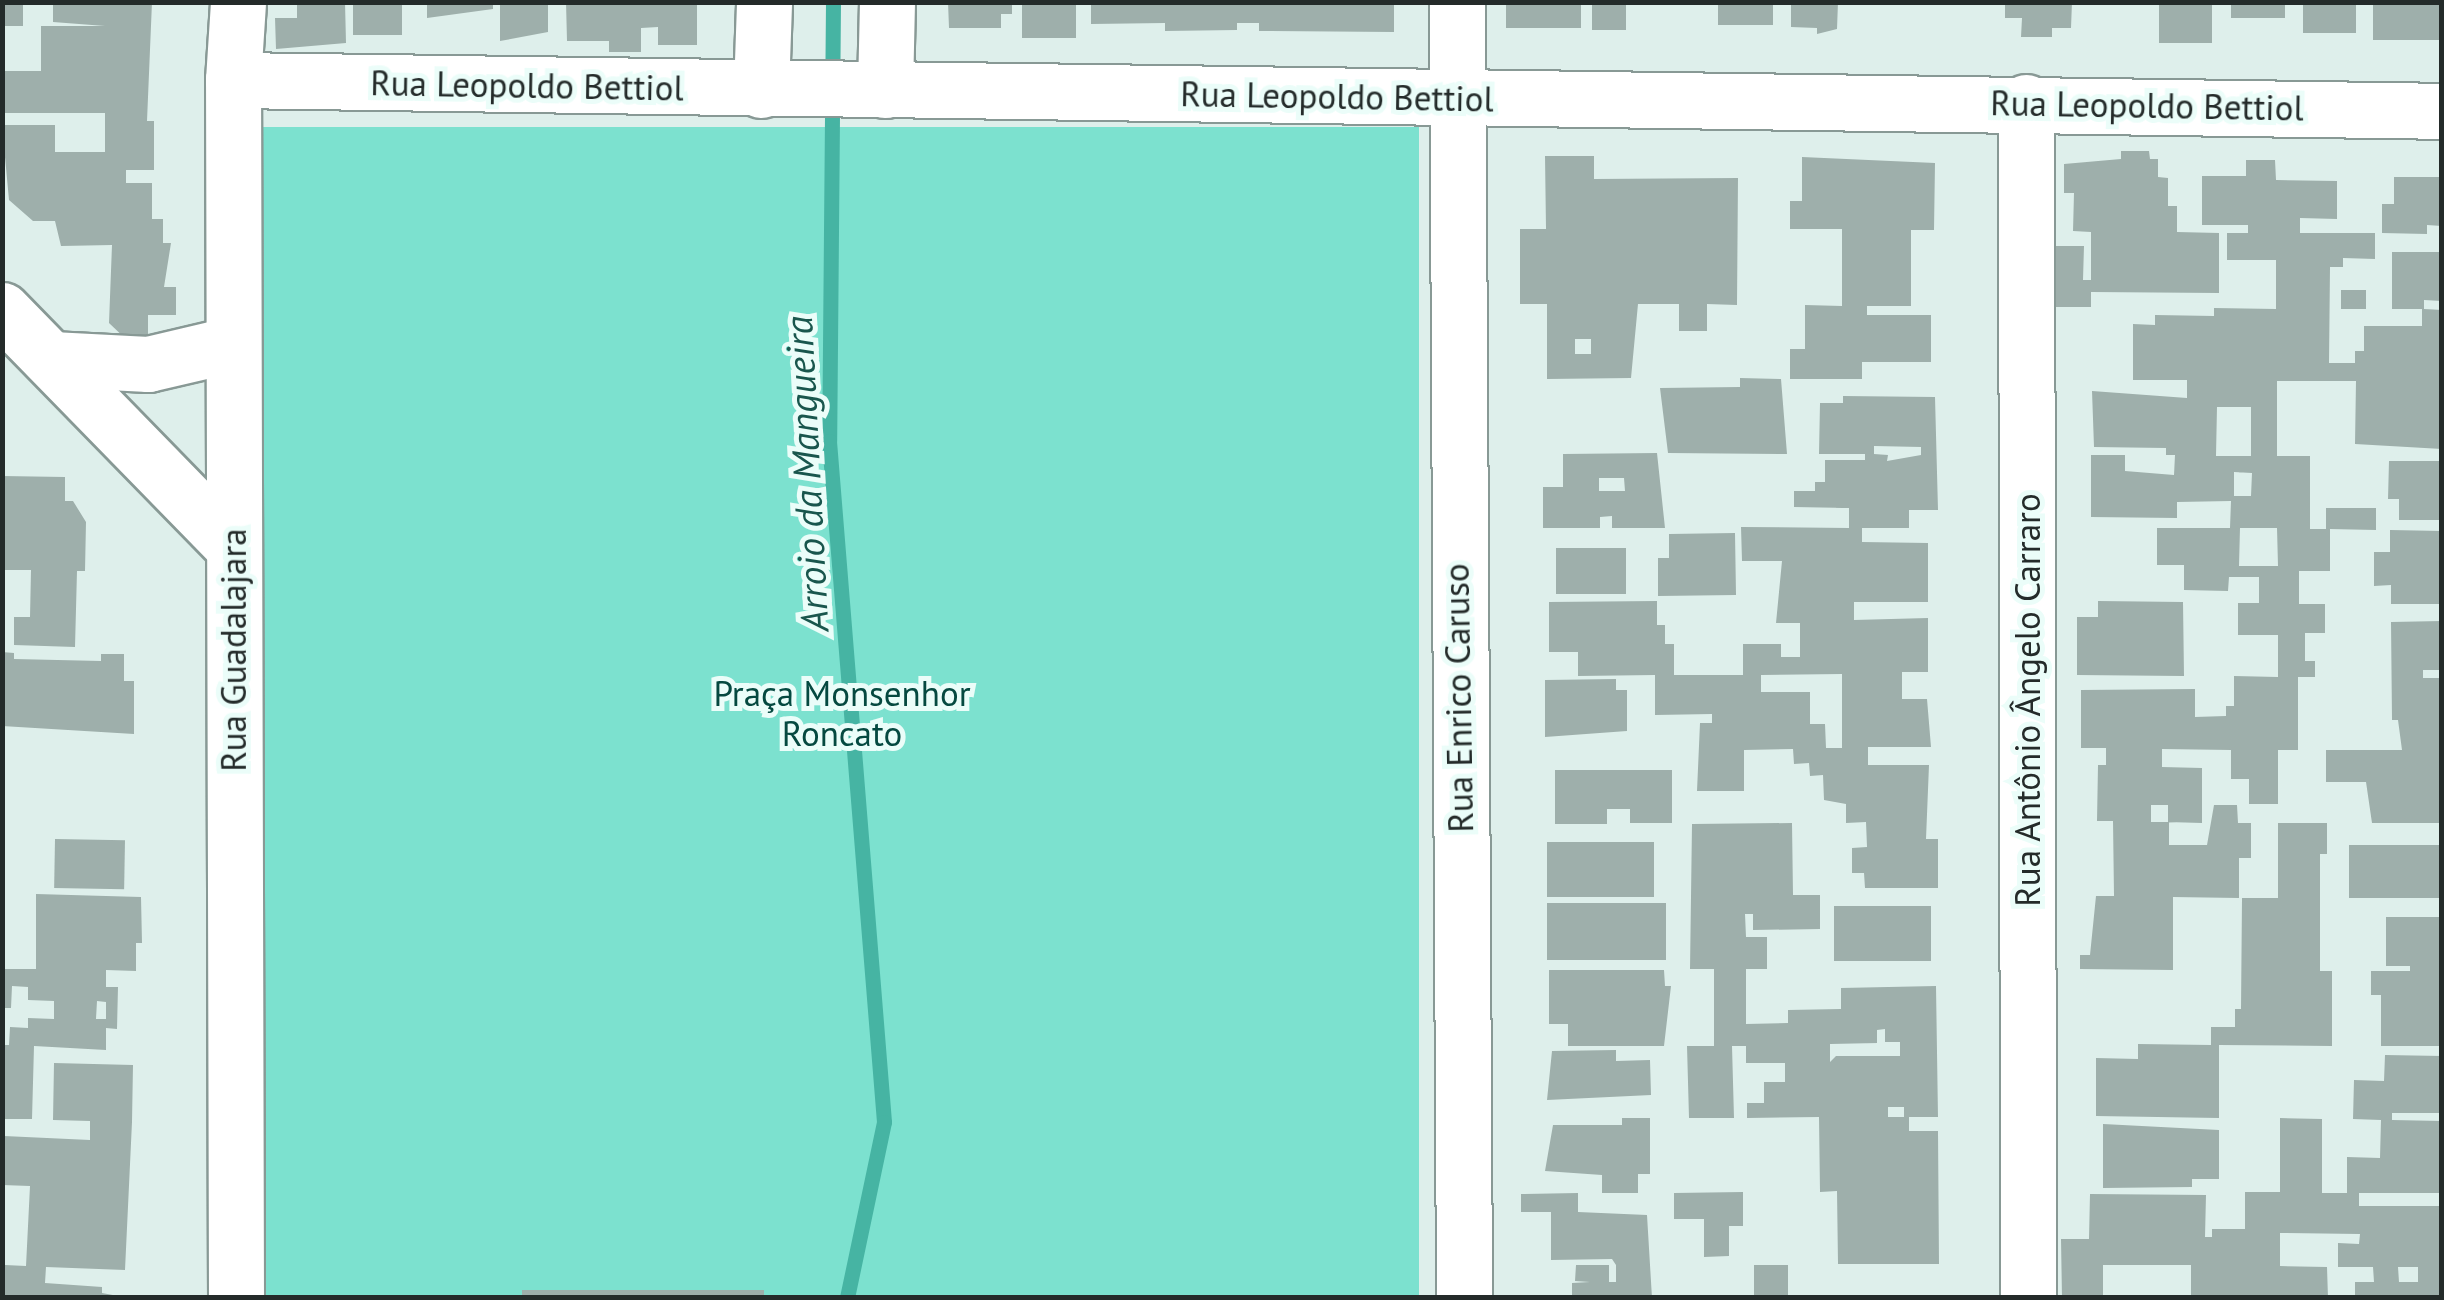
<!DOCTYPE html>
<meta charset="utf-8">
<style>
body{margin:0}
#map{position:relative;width:2444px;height:1300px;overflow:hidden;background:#deefeb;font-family:"PT Sans",sans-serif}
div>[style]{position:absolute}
.green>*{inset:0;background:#7ce1cf;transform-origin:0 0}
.stream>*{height:15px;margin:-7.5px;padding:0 7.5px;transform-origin:7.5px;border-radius:7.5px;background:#46b4a3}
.building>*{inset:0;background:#9eafab;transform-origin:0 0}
.roads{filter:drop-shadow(2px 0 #889995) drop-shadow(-2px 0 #889995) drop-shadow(0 2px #889995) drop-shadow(0 -2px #889995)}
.minor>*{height:55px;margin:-27.5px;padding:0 27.5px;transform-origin:27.5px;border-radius:27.5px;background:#fff}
span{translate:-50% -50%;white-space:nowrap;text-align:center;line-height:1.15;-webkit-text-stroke:10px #ebfdf9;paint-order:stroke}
.street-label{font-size:35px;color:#242b2a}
.park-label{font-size:35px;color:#054940}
.water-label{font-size:38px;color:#19564d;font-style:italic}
.frame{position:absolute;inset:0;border:5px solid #242b2a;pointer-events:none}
</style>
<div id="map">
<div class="green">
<div style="left:1419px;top:127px;width:1170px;height:1156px;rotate:90deg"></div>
</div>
<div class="stream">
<div style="left:833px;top:2px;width:439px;rotate:90.5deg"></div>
<div style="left:829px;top:441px;width:683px;rotate:85.38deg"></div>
<div style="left:884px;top:1122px;width:180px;rotate:101.9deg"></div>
</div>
<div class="building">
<div style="left:2px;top:2px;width:21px;height:24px"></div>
<div style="clip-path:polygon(53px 2px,152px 2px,147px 121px,154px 121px,154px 170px,126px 170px,126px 183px,152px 183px,152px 219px,163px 219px,163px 243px,171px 243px,164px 287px,176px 287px,176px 315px,148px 315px,148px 342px,129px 342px,109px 323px,112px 245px,61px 246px,55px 221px,33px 221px,9px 200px,2px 125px,55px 125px,55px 152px,105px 152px,105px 113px,2px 113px,2px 71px,41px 71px,41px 26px,105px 26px,53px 22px)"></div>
<div style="clip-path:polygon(297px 2px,345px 2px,346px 43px,276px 49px,275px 18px,297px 18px)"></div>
<div style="left:353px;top:2px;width:49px;height:33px"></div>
<div style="clip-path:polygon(427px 2px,493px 2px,493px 9px,427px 18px)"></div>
<div style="clip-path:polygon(500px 2px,548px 2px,548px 32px,500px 41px)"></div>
<div style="clip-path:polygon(566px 2px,697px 2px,697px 45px,658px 45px,658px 27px,641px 28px,641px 52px,609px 52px,609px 41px,567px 41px)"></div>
<div style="clip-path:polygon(948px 2px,1012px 2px,1012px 14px,1001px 14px,1001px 28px,949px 28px)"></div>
<div style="left:1022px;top:2px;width:54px;height:36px"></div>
<div style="clip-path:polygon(1091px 2px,1394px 2px,1394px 32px,1259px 31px,1259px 23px,1237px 23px,1237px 30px,1165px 31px,1165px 23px,1091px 24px)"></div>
<div style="left:1506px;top:2px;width:75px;height:26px"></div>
<div style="left:1592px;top:2px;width:34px;height:28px"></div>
<div style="left:1718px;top:2px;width:55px;height:23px"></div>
<div style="clip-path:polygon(1791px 2px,1838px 2px,1837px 29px,1817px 34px,1817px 28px,1791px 27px)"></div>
<div style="clip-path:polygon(2005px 2px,2072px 2px,2071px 28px,2052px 28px,2052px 37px,2021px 37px,2022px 18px,2005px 18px)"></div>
<div style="left:2159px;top:2px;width:53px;height:41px"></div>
<div style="left:2231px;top:2px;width:54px;height:16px"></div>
<div style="left:2303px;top:2px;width:53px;height:31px"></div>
<div style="left:2373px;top:2px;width:69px;height:38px"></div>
<div style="clip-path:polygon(2121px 151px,2149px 151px,2150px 159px,2158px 159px,2158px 177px,2168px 178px,2168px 206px,2177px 206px,2177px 232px,2219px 233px,2219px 293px,2091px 292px,2091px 307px,2056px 307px,2056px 246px,2084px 246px,2083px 280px,2091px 280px,2091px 232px,2073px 231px,2074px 193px,2064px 193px,2064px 164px,2121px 159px)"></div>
<div style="clip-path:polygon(evenodd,1545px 156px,1594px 156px,1594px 179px,1738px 178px,1737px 305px,1707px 304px,1707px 331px,1679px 331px,1679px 304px,1638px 304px,1631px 378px,1547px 379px,1547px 304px,1520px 304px,1520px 229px,1546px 229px,1545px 156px,1575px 339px,1591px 339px,1591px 354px,1575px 354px,1575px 339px)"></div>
<div style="clip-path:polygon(1802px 157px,1935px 163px,1934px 230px,1911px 230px,1911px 306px,1867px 306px,1867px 315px,1931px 315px,1931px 362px,1862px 362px,1862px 379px,1790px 379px,1790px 349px,1805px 349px,1805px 305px,1842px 306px,1842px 229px,1790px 229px,1790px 201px,1802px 201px)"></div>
<div style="clip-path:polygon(evenodd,2246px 160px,2275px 160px,2276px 180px,2337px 181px,2337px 219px,2300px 218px,2300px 233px,2375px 233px,2375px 259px,2343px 258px,2343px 267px,2330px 267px,2329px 363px,2355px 363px,2355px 351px,2364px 351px,2364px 326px,2422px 326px,2422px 309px,2392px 309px,2392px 252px,2442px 252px,2442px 301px,2424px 300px,2424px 309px,2442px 310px,2442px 449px,2355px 444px,2356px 381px,2277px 381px,2277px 456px,2310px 456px,2310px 529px,2326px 529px,2326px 508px,2376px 508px,2376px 530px,2330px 529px,2330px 571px,2299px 571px,2299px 604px,2325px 604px,2325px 633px,2305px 633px,2305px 661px,2315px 661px,2315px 677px,2298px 677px,2298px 750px,2278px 750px,2278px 804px,2249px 804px,2249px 779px,2231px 779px,2231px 750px,2162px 749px,2162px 767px,2202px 768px,2202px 823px,2168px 822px,2168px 805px,2151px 805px,2151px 822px,2169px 822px,2169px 845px,2207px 845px,2214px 805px,2237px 805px,2238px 823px,2251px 823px,2251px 858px,2239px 858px,2239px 898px,2173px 897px,2173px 970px,2080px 969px,2080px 955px,2090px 955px,2096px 896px,2114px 896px,2113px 821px,2097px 821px,2098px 765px,2106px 765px,2106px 748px,2081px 748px,2081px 690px,2195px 689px,2195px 717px,2226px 716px,2226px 706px,2234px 706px,2234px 676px,2278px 677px,2278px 635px,2238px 635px,2238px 603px,2259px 603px,2259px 577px,2229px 577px,2228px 591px,2184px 590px,2184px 565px,2157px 565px,2157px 528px,2230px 528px,2231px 501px,2177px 502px,2177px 518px,2091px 517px,2091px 455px,2125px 455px,2125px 471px,2174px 475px,2175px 455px,2166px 455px,2166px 448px,2094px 447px,2092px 391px,2187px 398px,2187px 380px,2133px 380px,2133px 324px,2155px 325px,2155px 315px,2214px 316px,2214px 308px,2276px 309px,2276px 260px,2227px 260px,2227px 233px,2248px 233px,2248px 225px,2202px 225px,2202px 176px,2246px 176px,2246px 160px,2217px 407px,2251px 407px,2251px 456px,2216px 456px,2217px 407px,2246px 160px,2234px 472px,2252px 473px,2251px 496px,2234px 496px,2234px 472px,2246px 160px,2240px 528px,2277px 528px,2278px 566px,2239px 566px,2240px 528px)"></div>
<div style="clip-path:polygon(2394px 177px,2442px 177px,2442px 226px,2427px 225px,2427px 234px,2382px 233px,2382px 204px,2394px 204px)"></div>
<div style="left:2341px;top:290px;width:25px;height:19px"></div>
<div style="clip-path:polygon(1740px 378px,1781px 379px,1787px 454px,1668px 453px,1660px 388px,1740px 387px)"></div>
<div style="clip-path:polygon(evenodd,1843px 396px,1935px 397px,1938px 510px,1909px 510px,1909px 528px,1862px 528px,1862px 542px,1928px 543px,1928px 602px,1854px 602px,1854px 620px,1928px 618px,1928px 672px,1902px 672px,1902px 699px,1927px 699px,1931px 747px,1868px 747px,1868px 765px,1929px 765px,1926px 839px,1938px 839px,1938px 888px,1865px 888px,1864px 873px,1852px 873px,1852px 848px,1867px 847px,1866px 822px,1846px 823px,1846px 804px,1824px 800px,1823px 775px,1810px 776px,1809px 763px,1794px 764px,1793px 749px,1744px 750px,1744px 791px,1697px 791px,1700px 723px,1712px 723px,1712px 714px,1655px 715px,1655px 675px,1578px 676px,1578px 652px,1549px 652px,1549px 602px,1657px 601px,1657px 625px,1665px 625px,1665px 644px,1674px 644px,1674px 675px,1743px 675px,1743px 644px,1781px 644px,1781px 657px,1800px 657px,1800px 623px,1776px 623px,1782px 561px,1742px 561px,1741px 527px,1849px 528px,1849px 508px,1794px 507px,1794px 491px,1815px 491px,1815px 482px,1825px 482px,1825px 460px,1865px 460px,1865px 454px,1819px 454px,1820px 403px,1843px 403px,1843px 396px,1874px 446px,1921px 447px,1921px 455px,1887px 461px,1888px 455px,1874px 454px,1874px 446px,1843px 396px,1842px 674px,1842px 748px,1826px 748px,1825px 724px,1810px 724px,1810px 692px,1761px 692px,1761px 675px,1842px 674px)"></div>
<div style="clip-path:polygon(evenodd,1657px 453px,1665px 528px,1612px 528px,1612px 516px,1600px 517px,1600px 528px,1543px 528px,1543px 487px,1563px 487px,1563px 454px,1657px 453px,1599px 478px,1624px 478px,1625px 491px,1599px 491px,1599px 478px)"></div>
<div style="clip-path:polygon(2389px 461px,2442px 461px,2442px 520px,2399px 520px,2399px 499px,2388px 499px)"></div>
<div style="clip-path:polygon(2px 476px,65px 477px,65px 501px,73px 501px,86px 522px,85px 571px,77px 571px,75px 647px,14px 645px,14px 617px,30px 617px,31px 570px,2px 570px)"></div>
<div style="clip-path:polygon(2390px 530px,2442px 531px,2442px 604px,2391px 604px,2391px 585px,2374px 586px,2374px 552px,2390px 552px)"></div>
<div style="clip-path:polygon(1735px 533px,1736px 595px,1658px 596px,1658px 558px,1669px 558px,1669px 534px)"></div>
<div style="left:1626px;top:548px;width:46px;height:70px;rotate:90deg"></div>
<div style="clip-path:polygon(2098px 601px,2183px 602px,2184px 676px,2077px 675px,2077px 617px,2098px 617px)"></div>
<div style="clip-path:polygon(2442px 621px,2442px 670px,2423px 670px,2423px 678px,2442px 678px,2442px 823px,2372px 823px,2366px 782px,2326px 782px,2326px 750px,2402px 750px,2398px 720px,2392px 720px,2391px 622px)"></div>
<div style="clip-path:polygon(2px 652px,14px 653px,14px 659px,101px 661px,101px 654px,124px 654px,124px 681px,134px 681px,134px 734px,2px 726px)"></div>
<div style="clip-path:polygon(1616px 679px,1616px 690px,1627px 690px,1627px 731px,1545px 737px,1545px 680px)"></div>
<div style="clip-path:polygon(1555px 770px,1672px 770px,1672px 823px,1630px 823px,1630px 809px,1607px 809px,1607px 824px,1555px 824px)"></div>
<div style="clip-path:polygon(evenodd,1792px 823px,1793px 895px,1820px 895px,1820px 929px,1753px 930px,1753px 914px,1745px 914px,1746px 937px,1767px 937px,1767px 969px,1746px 969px,1746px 1024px,1788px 1023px,1788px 1010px,1841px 1009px,1841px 988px,1936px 986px,1938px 1117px,1909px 1117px,1909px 1131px,1938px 1131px,1939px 1264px,1838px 1264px,1837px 1191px,1820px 1192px,1819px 1117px,1747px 1118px,1747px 1103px,1764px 1103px,1764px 1082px,1785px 1082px,1785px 1063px,1746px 1063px,1746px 1046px,1732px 1046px,1734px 1118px,1689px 1118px,1687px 1046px,1714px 1046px,1714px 969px,1690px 969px,1692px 824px,1792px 823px,1885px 1029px,1885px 1042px,1900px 1042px,1900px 1056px,1836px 1056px,1830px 1062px,1830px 1044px,1877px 1043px,1877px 1030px,1885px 1029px,1792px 823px,1888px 1107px,1904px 1107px,1904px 1117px,1888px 1117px,1888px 1107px)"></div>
<div style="clip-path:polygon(2278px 823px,2327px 823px,2327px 854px,2320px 854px,2320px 971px,2332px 971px,2332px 1046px,2219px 1045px,2219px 1118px,2096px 1116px,2096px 1058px,2138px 1059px,2138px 1044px,2211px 1045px,2211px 1027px,2235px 1027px,2235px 1009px,2241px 1009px,2242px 898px,2278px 898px)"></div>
<div style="left:55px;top:839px;width:70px;height:49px;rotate:1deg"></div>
<div style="left:1547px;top:842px;width:107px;height:55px"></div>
<div style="left:2349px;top:845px;width:93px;height:53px"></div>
<div style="clip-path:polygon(evenodd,36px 894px,141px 897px,142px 943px,136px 943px,136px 971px,106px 970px,106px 987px,118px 987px,117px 1029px,106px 1028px,106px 1050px,34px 1046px,32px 1119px,2px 1119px,2px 1045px,9px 1045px,10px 1027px,28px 1028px,28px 1018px,54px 1019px,54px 1001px,28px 1000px,28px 987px,12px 986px,11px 1008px,2px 1008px,2px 969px,36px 969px,36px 894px,97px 1001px,106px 1002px,106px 1019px,96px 1019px,97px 1001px)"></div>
<div style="left:1547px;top:903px;width:119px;height:57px"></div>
<div style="left:1931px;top:906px;width:55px;height:97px;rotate:90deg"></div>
<div style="clip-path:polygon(2386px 917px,2442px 917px,2442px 1046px,2381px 1046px,2381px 995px,2371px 995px,2371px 971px,2410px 971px,2410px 966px,2386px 966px)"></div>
<div style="clip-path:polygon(1549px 970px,1664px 970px,1665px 986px,1671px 986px,1664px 1046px,1568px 1046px,1568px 1024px,1549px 1024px)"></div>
<div style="clip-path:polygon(1616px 1050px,1616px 1061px,1650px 1060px,1651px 1095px,1547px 1100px,1552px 1051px)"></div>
<div style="clip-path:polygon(evenodd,2385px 1055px,2442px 1056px,2442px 1113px,2392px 1113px,2392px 1120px,2442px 1121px,2442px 1193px,2359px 1193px,2359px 1206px,2442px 1206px,2442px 1298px,2355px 1298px,2355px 1282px,2374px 1282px,2373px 1267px,2338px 1267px,2338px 1243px,2359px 1244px,2360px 1234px,2280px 1233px,2280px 1266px,2327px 1267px,2328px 1298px,2191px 1298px,2191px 1265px,2103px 1265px,2103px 1298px,2062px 1298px,2061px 1239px,2089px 1239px,2090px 1194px,2206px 1195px,2205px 1237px,2212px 1237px,2212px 1229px,2245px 1229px,2245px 1192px,2280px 1192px,2280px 1118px,2322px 1119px,2322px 1193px,2347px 1193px,2347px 1157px,2380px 1158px,2381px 1120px,2353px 1119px,2354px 1080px,2384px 1081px,2385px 1055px,2398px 1267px,2418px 1267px,2418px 1282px,2399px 1282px,2398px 1267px)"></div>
<div style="clip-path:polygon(54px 1063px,133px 1065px,132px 1122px,125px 1270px,46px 1267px,45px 1283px,102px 1287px,102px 1293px,129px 1298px,2px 1298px,5px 1265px,26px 1266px,30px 1186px,2px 1185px,4px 1136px,90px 1140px,90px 1121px,53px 1120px)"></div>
<div style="clip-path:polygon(1622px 1118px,1650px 1118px,1650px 1174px,1638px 1174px,1638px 1193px,1602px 1193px,1602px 1175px,1545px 1171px,1553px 1125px,1622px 1125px)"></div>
<div style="clip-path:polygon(2103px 1124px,2219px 1130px,2219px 1179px,2192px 1179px,2192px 1187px,2103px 1188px)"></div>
<div style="clip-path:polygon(1743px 1192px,1743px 1226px,1729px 1226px,1729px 1256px,1704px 1257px,1704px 1219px,1674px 1219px,1674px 1193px)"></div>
<div style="clip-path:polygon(1578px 1193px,1578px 1212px,1647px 1215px,1652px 1298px,1572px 1298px,1572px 1283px,1590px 1282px,1575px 1281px,1576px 1265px,1609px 1265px,1609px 1282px,1616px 1282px,1616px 1265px,1612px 1259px,1551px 1260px,1551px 1212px,1521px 1212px,1521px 1194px)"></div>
<div style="left:1754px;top:1265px;width:34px;height:33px"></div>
<div style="left:522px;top:1290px;width:242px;height:8px"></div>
</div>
<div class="roads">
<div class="minor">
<div style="left:1457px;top:2px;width:1296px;rotate:89.69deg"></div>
<div style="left:233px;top:80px;width:2209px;rotate:0.8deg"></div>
<div style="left:761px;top:90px;width:88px;rotate:-88deg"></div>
<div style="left:885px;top:90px;width:88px;rotate:-88.7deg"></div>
<div style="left:2026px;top:102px;width:1196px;rotate:89.9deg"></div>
<div style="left:2px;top:310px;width:331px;rotate:45.7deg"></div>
<div style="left:51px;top:359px;width:97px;rotate:3deg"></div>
<div style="left:148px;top:364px;width:87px;rotate:-13.2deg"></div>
<div style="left:236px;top:1298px;width:1218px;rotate:-90.14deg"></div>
<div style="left:233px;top:80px;width:78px;rotate:-86.3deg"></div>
</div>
</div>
<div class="street-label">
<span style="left:527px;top:85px;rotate:1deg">Rua Leopoldo Bettiol</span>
<span style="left:1337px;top:96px;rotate:1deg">Rua Leopoldo Bettiol</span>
<span style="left:2147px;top:105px;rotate:1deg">Rua Leopoldo Bettiol</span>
<span style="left:233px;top:650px;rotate:-90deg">Rua Guadalajara</span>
<span style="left:1458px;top:698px;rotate:-91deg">Rua Enrico Caruso</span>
<span style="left:2027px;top:700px;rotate:-90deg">Rua Antônio Ângelo Carraro</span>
</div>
<div class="park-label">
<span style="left:842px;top:713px">Praça Monsenhor<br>Roncato</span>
</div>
<div class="water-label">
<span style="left:806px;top:474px;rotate:-93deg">Arroio da Mangueira</span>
</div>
<div class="frame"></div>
</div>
